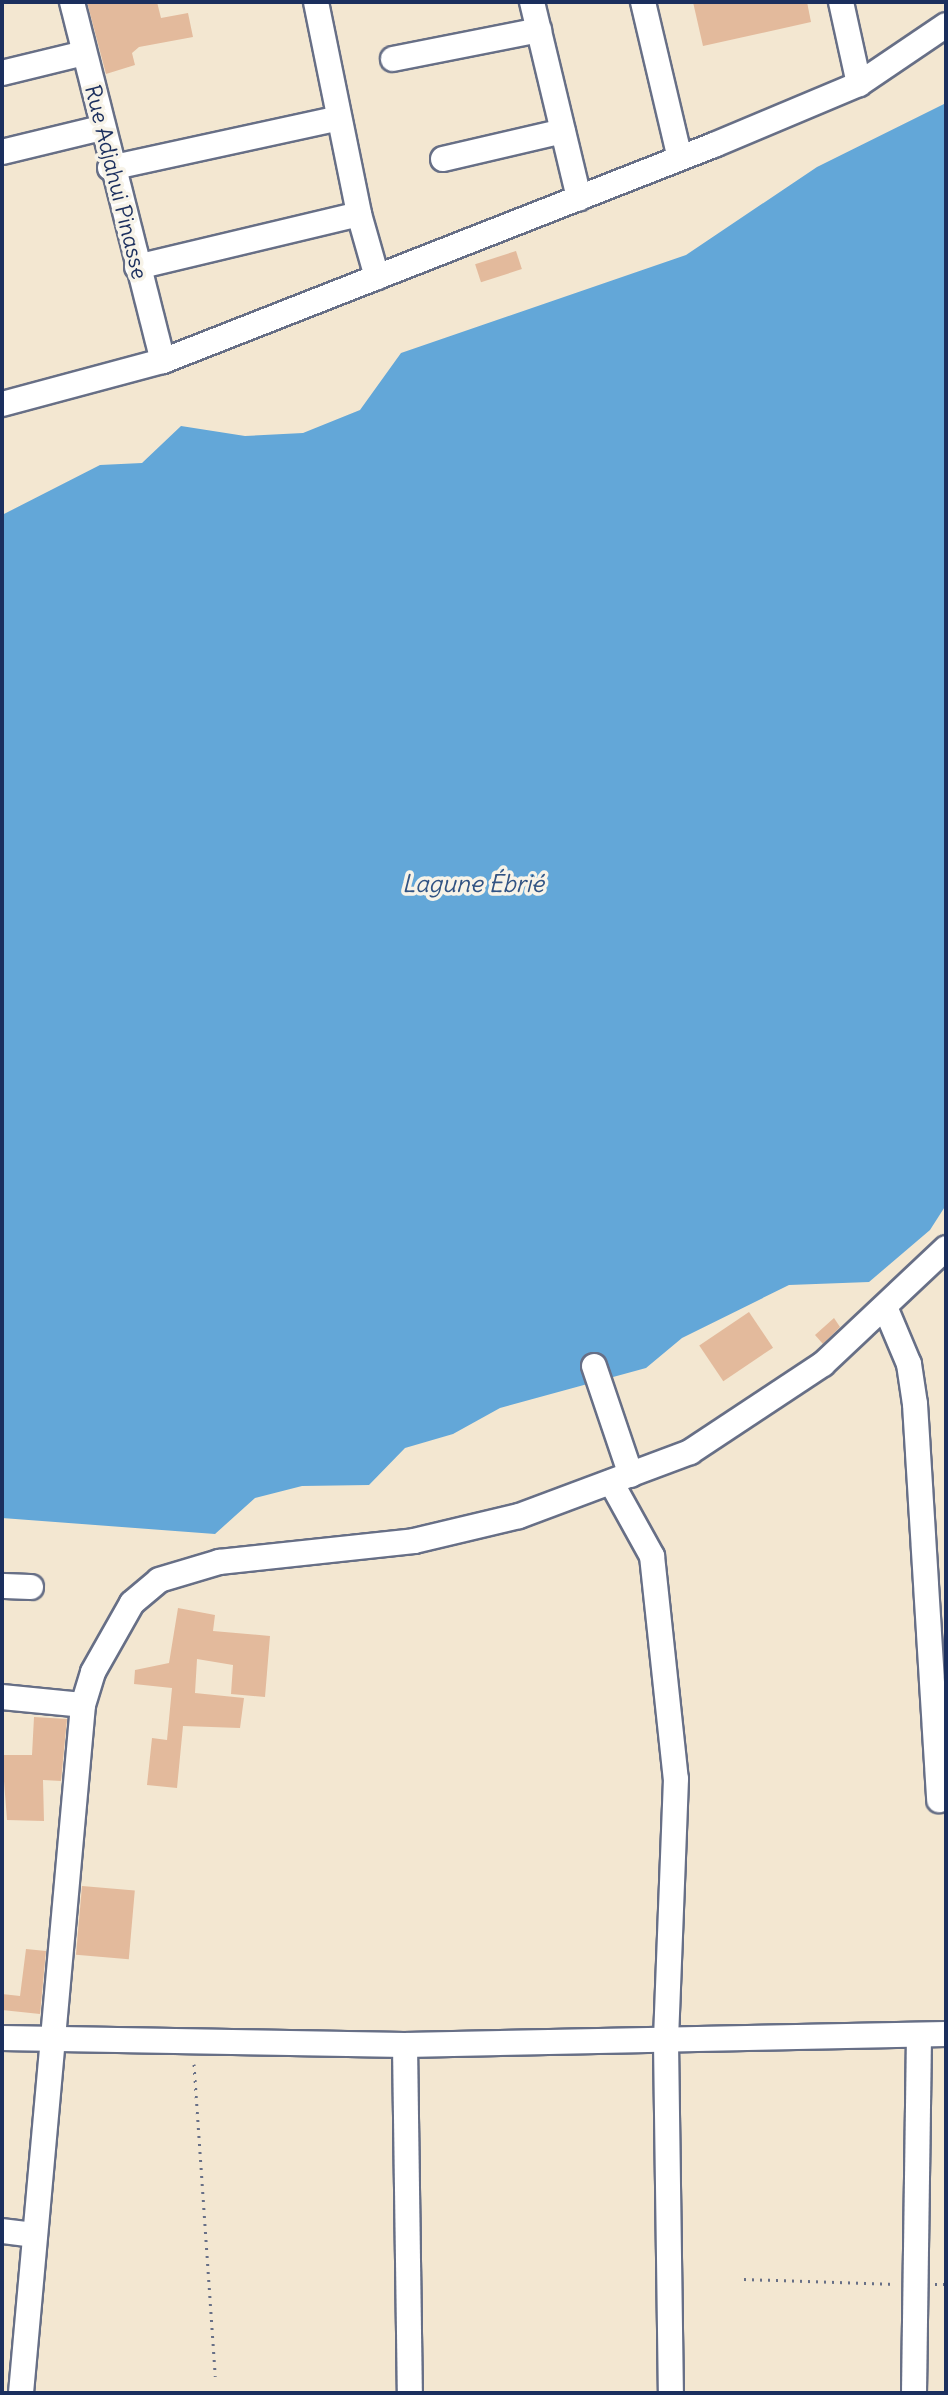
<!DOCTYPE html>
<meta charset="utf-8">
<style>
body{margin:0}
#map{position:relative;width:948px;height:2395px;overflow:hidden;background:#f3e7d1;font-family:Delius,sans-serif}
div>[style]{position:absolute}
.water>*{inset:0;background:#63a7d8}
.building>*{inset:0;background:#e3ba9c;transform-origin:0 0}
.path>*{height:3px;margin-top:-1.5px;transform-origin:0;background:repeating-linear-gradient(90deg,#676f86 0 2px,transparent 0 8px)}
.roads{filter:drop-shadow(2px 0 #676f86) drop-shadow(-2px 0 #676f86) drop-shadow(0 2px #676f86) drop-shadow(0 -2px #676f86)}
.minor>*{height:24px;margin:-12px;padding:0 12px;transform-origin:12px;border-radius:12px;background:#fff}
span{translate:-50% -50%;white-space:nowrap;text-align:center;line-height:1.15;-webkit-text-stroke:7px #f7f3e8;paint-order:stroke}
.street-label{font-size:22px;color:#1b2f5e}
.water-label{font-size:24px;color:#315383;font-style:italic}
.frame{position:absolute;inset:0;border:4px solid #1b2f5e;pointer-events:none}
</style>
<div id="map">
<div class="water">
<div style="clip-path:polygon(946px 103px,946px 1205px,930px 1230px,869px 1282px,789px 1285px,682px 1338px,646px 1368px,500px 1408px,453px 1434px,405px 1448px,369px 1485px,302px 1486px,255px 1498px,215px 1534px,2px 1518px,2px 515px,100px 465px,142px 463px,181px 426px,245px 436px,303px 433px,360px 410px,401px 353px,686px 255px,817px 167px)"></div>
</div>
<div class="building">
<div style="clip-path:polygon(87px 2px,157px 2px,161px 18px,188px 13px,193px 37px,139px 47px,132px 53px,135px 65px,106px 74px)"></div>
<div style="clip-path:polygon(693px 2px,807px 2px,811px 22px,703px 46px)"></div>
<div style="left:516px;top:251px;width:19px;height:43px;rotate:72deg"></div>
<div style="left:749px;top:1312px;width:43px;height:60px;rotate:56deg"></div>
<div style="clip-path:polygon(834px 1318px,840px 1327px,823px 1344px,815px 1335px)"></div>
<div style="clip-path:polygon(178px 1608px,215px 1615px,213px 1631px,270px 1636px,265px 1697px,231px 1694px,233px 1665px,197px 1659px,195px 1693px,244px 1698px,240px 1728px,183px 1726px,177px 1788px,147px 1785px,152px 1738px,167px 1740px,172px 1688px,134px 1684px,135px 1670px,169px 1663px)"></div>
<div style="clip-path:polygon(34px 1717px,67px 1719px,61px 1781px,43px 1780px,44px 1821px,7px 1820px,2px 1755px,32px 1755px)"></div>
<div style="left:82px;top:1886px;width:53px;height:69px;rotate:5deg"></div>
<div style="clip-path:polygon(26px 1949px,46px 1951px,40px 2014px,2px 2010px,2px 1994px,20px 1996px)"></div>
</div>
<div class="path">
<div style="left:194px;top:2064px;width:313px;rotate:86.1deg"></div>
<div style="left:744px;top:2279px;width:152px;rotate:1.9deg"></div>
<div style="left:935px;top:2284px;width:11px"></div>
</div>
<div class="roads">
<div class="minor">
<div style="left:72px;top:2px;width:370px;rotate:75.8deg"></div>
<div style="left:316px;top:2px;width:216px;rotate:78.5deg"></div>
<div style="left:532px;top:2px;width:202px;rotate:76.5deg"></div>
<div style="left:643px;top:2px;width:160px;rotate:76.7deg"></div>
<div style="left:841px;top:2px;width:84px;rotate:77.6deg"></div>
<div style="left:393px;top:59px;width:149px;rotate:-11.2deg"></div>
<div style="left:2px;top:73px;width:84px;rotate:-13.7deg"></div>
<div style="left:2px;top:152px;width:102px;rotate:-13.6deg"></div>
<div style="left:443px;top:159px;width:123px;rotate:-13.1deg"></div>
<div style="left:110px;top:168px;width:234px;rotate:-12.3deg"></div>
<div style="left:137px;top:267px;width:228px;rotate:-13.4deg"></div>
<div style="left:359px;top:214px;width:66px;rotate:74.1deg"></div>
<div style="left:2px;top:404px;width:167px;rotate:-15deg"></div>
<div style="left:163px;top:361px;width:592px;rotate:-21.41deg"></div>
<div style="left:714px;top:145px;width:157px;rotate:-22.8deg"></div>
<div style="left:859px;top:84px;width:105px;rotate:-34.1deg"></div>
<div style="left:885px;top:1307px;width:62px;rotate:67.2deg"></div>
<div style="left:909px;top:1364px;width:40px;rotate:81.5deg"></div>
<div style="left:915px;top:1404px;width:397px;rotate:86.5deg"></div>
<div style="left:594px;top:1366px;width:115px;rotate:71.3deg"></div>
<div style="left:611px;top:1482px;width:85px;rotate:61deg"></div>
<div style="left:652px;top:1556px;width:224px;rotate:83.9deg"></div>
<div style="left:676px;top:1779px;width:263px;rotate:92.2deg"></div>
<div style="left:666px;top:2042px;width:351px;rotate:89.2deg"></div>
<div style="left:2px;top:1586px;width:29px;rotate:2deg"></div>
<div style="left:2px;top:1697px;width:81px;rotate:5.6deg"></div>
<div style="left:2px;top:2038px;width:403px;rotate:1deg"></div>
<div style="left:405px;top:2045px;width:541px;rotate:-1.16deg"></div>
<div style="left:405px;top:2045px;width:348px;rotate:89.2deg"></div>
<div style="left:2px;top:2231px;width:33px;rotate:7deg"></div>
<div style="left:21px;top:2393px;width:691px;rotate:-84.85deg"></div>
<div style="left:83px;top:1705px;width:34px;rotate:-73deg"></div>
<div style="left:93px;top:1672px;width:79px;rotate:-60.5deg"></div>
<div style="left:132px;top:1603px;width:35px;rotate:-40deg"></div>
<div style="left:159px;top:1580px;width:63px;rotate:-16.7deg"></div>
<div style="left:219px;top:1562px;width:196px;rotate:-6.1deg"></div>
<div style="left:414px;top:1541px;width:108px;rotate:-13.4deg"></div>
<div style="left:519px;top:1516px;width:183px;rotate:-20.5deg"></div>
<div style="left:690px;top:1452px;width:159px;rotate:-33.5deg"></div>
<div style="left:823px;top:1364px;width:169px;rotate:-43.3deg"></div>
<div style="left:914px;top:2393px;width:357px;rotate:-89.2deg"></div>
</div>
</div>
<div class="street-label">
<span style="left:116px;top:182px;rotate:76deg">Rue Adjahui Pinasse</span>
</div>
<div class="water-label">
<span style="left:473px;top:884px">Lagune Ébrié</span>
</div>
<div class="frame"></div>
</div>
